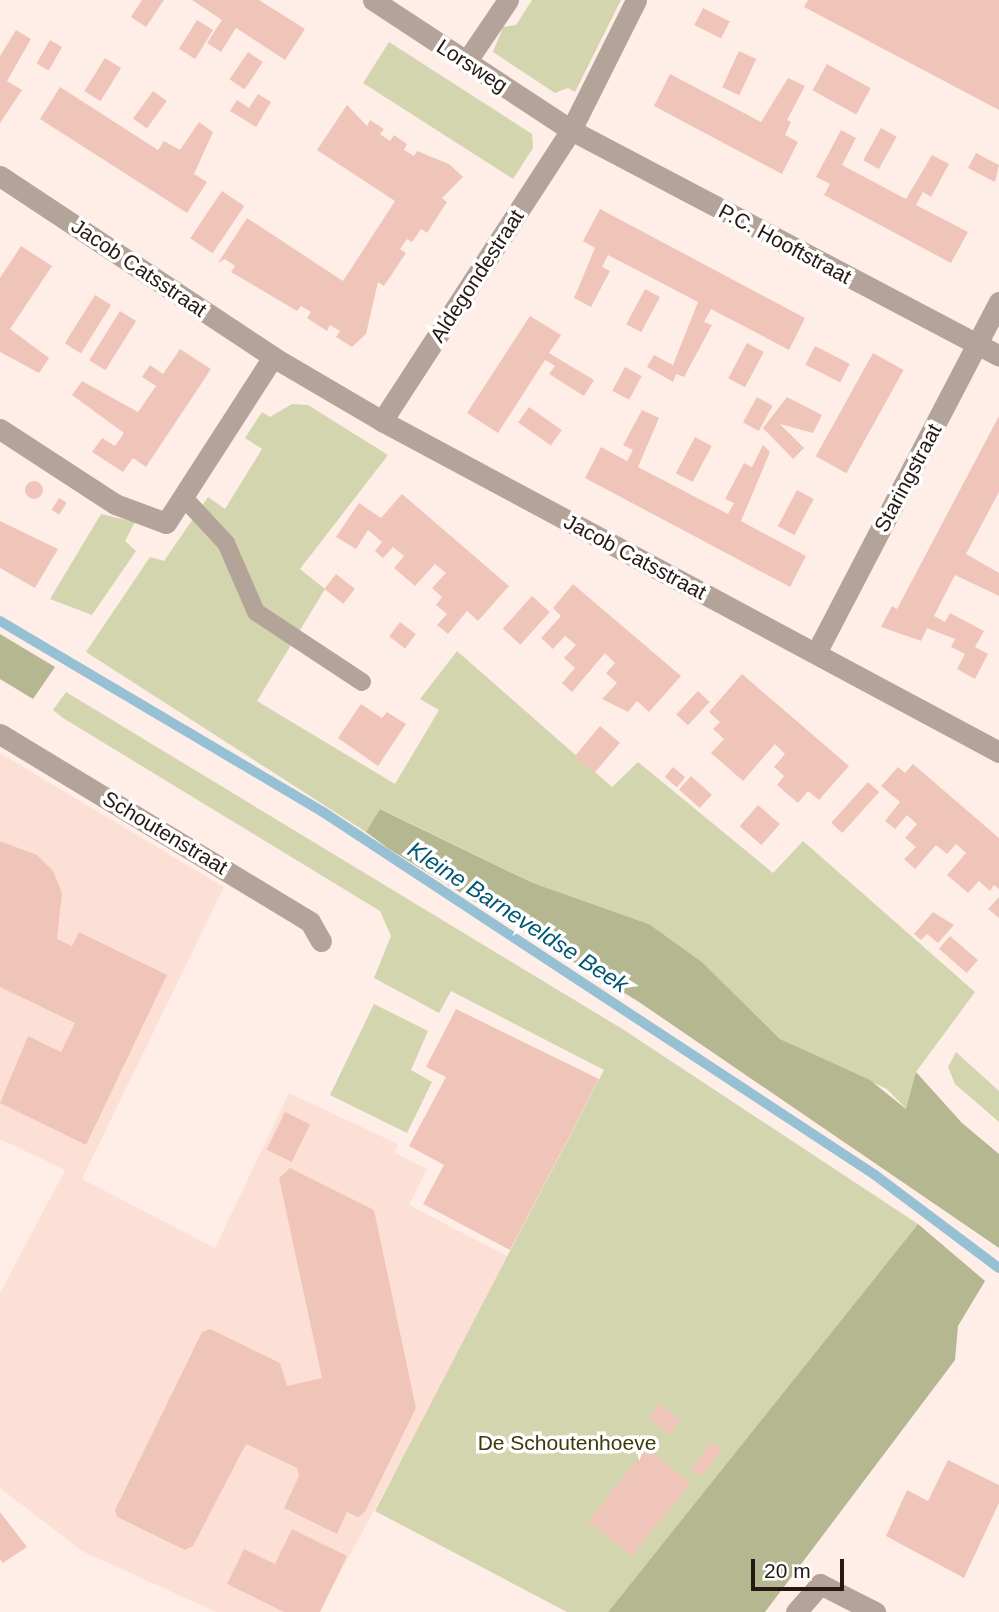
<!DOCTYPE html>
<style>
body{margin:0}
#map{position:relative;width:999px;height:1612px;overflow:hidden;background:#feeee7;font-family:Arial,sans-serif}
div>[style]{position:absolute}
.built>*{inset:0;background:#fde0d5}
.green>*{inset:0;background:#d3d5af}
.forest>*{inset:0;background:#b4b790}
.stream>*{height:10px;margin:-5px;padding:0 5px;transform-origin:5px;border-radius:5px;background:#96c0d4}
.building>*{inset:0;background:#f0c5b9;transform-origin:0 0}
.round{border-radius:50%}
.lane>*{height:18px;margin:-9px;padding:0 9px;transform-origin:9px;border-radius:9px;background:#b3a399}
.street>*{height:21px;margin:-10.5px;padding:0 10.5px;transform-origin:10.5px;border-radius:10.5px;background:#b3a399}
span{translate:-50% -50%;white-space:nowrap;text-align:center;line-height:1.15;-webkit-text-stroke:7px #fff;paint-order:stroke}
.street-label{font-size:21px;color:#261813}
.park-label{font-size:21px;color:#393a09}
.water-label{font-size:23px;color:#015672;font-style:italic}
.scale{position:absolute;left:751px;top:1559px;width:93px;height:32px;box-sizing:border-box;border:4px solid #261813;border-top:0;padding-left:9px;font-size:21px;line-height:24px;white-space:nowrap;color:#261813;-webkit-text-stroke:5px #fff;paint-order:stroke}
</style>
<div id="map">
<div class="built">
<div style="clip-path:polygon(0 753px,224px 887px,82px 1179px,215px 1248px,289px 1093px,398px 1144px,395px 1153px,427px 1169px,409px 1205px,511px 1258px,319px 1612px,216px 1612px,82px 1551px,0 1488px,0 1293px,65px 1170px,0 1139px)"></div>
</div>
<div class="green">
<div style="clip-path:polygon(532px 0,621px 0,575px 92px,568px 88px,555px 93px,493px 52px,503px 27px,516px 25px)"></div>
<div style="clip-path:polygon(389px 42px,532px 134px,533px 148px,513px 179px,363px 83px)"></div>
<div style="clip-path:polygon(292px 404px,308px 405px,388px 455px,300px 569px,325px 589px,257px 701px,395px 784px,439px 710px,420px 699px,457px 651px,612px 787px,638px 762px,773px 873px,803px 841px,975px 992px,916px 1072px,907px 1110px,887px 1089px,780px 1039px,702px 962px,649px 924px,533px 883px,381px 809px,366px 832px,86px 652px,150px 557px,164px 561px,208px 497px,225px 509px,262px 449px,245px 438px,262px 412px,270px 417px)"></div>
<div style="clip-path:polygon(101px 514px,135px 522px,125px 541px,136px 551px,92px 615px,50px 599px)"></div>
<div style="clip-path:polygon(66px 692px,624px 1030px,918px 1224px,608px 1612px,567px 1612px,375px 1511px,604px 1070px,451px 991px,439px 1013px,374px 978px,391px 936px,380px 911px,63px 718px,53px 710px)"></div>
<div style="clip-path:polygon(374px 1004px,428px 1031px,411px 1070px,432px 1082px,407px 1133px,330px 1095px)"></div>
<div style="clip-path:polygon(956px 1052px,999px 1091px,999px 1122px,955px 1084px,948px 1067px)"></div>
</div>
<div class="forest">
<div style="clip-path:polygon(0 634px,55px 667px,33px 699px,0 679px)"></div>
<div style="clip-path:polygon(380px 809px,533px 883px,649px 924px,702px 962px,780px 1039px,870px 1080px,906px 1109px,916px 1072px,962px 1123px,999px 1154px,999px 1248px,639px 1002px,389px 849px,366px 832px)"></div>
<div style="clip-path:polygon(918px 1224px,985px 1281px,958px 1326px,955px 1360px,765px 1612px,608px 1612px)"></div>
</div>
<div class="stream">
<div style="left:0;top:621px;width:375px;rotate:30.6deg"></div>
<div style="left:323px;top:812px;width:661px;rotate:33.33deg"></div>
<div style="left:875px;top:1175px;width:155px;rotate:36.9deg"></div>
</div>
<div class="building">
<div style="clip-path:polygon(164px 0,146px 27px,131px 17px,142px 0)"></div>
<div style="clip-path:polygon(192px 0,259px 0,305px 29px,285px 60px,236px 28px,221px 52px,207px 43px,222px 20px)"></div>
<div style="clip-path:polygon(808px 0,999px 0,999px 110px,804px 7px)"></div>
<div style="left:703px;top:8px;width:30px;height:19px;rotate:27deg"></div>
<div style="left:197px;top:20px;width:19px;height:34px;rotate:32deg"></div>
<div style="clip-path:polygon(16px 30px,31px 39px,7px 81px,22px 90px,0 123px,0 56px)"></div>
<div style="left:50px;top:40px;width:14px;height:27px;rotate:30deg"></div>
<div style="left:739px;top:51px;width:19px;height:40px;rotate:25deg"></div>
<div style="left:248px;top:52px;width:18px;height:33px;rotate:34deg"></div>
<div style="left:105px;top:58px;width:19px;height:39px;rotate:32deg"></div>
<div style="left:827px;top:64px;width:50px;height:30px;rotate:29deg"></div>
<div style="clip-path:polygon(670px 74px,761px 122px,788px 78px,805px 86px,787px 120px,791px 122px,785px 135px,798px 142px,782px 174px,654px 106px)"></div>
<div style="clip-path:polygon(60px 87px,158px 150px,164px 141px,180px 150px,199px 122px,213px 132px,194px 174px,207px 182px,187px 213px,40px 119px)"></div>
<div style="left:153px;top:91px;width:17px;height:34px;rotate:36deg"></div>
<div style="clip-path:polygon(258px 94px,271px 102px,256px 127px,230px 111px,237px 100px,249px 108px)"></div>
<div style="clip-path:polygon(347px 105px,367px 126px,370px 120px,384px 129px,380px 134px,390px 141px,394px 135px,407px 144px,404px 150px,414px 156px,417px 151px,449px 164px,463px 177px,442px 198px,447px 202px,427px 233px,421px 229px,412px 242px,407px 239px,400px 249px,406px 253px,384px 286px,378px 282px,366px 334px,352px 347px,336px 337px,340px 331px,330px 325px,327px 331px,307px 318px,311px 312px,301px 306px,297px 311px,231px 272px,235px 266px,225px 259px,218px 263px,247px 218px,343px 281px,395px 201px,317px 150px)"></div>
<div style="left:881px;top:128px;width:18px;height:37px;rotate:29deg"></div>
<div style="clip-path:polygon(841px 130px,856px 138px,842px 165px,906px 199px,932px 155px,949px 164px,931px 197px,923px 192px,916px 205px,968px 232px,951px 263px,824px 195px,830px 184px,816px 177px)"></div>
<div style="clip-path:polygon(976px 153px,999px 165px,995px 182px,968px 168px)"></div>
<div style="left:222px;top:191px;width:27px;height:57px;rotate:34deg"></div>
<div style="clip-path:polygon(600px 209px,805px 318px,789px 350px,711px 309px,704px 322px,712px 325px,684px 377px,676px 374px,673px 382px,647px 367px,654px 355px,673px 365px,698px 302px,608px 255px,602px 267px,610px 271px,591px 307px,574px 298px,595px 248px,583px 241px)"></div>
<div style="clip-path:polygon(21px 246px,52px 266px,10px 329px,49px 358px,39px 373px,0 352px,0 278px)"></div>
<div style="left:645px;top:289px;width:17px;height:40px;rotate:28deg"></div>
<div style="left:95px;top:295px;width:19px;height:57px;rotate:32deg"></div>
<div style="left:120px;top:311px;width:19px;height:58px;rotate:32deg"></div>
<div style="clip-path:polygon(530px 316px,561px 335px,549px 353px,594px 380px,584px 396px,549px 374px,555px 366px,545px 360px,498px 433px,467px 413px)"></div>
<div style="left:747px;top:343px;width:19px;height:40px;rotate:28deg"></div>
<div style="left:815px;top:346px;width:39px;height:21px;rotate:27deg"></div>
<div style="clip-path:polygon(180px 349px,211px 369px,146px 467px,133px 458px,123px 472px,92px 452px,102px 438px,115px 446px,124px 433px,72px 395px,82px 381px,138px 412px,156px 386px,142px 377px,150px 365px,163px 374px)"></div>
<div style="left:873px;top:353px;width:35px;height:118px;rotate:29deg"></div>
<div style="left:625px;top:367px;width:19px;height:27px;rotate:28deg"></div>
<div style="left:757px;top:397px;width:18px;height:29px;rotate:29deg"></div>
<div style="clip-path:polygon(787px 397px,822px 415px,813px 433px,780px 424px,804px 448px,793px 459px,763px 428px)"></div>
<div style="left:529px;top:407px;width:40px;height:19px;rotate:35deg"></div>
<div style="clip-path:polygon(642px 410px,659px 418px,638px 467px,728px 514px,734px 503px,725px 499px,744px 463px,752px 467px,763px 445px,770px 452px,741px 521px,806px 556px,790px 587px,585px 478px,601px 447px,627px 461px,633px 450px,623px 445px)"></div>
<div style="clip-path:polygon(999px 416px,999px 492px,966px 554px,999px 573px,999px 596px,955px 575px,934px 616px,945px 622px,950px 613px,984px 631px,975px 647px,988px 654px,975px 679px,957px 669px,965px 654px,951px 647px,955px 639px,927px 628px,921px 641px,881px 627px,892px 606px,897px 609px)"></div>
<div style="left:695px;top:437px;width:19px;height:41px;rotate:28deg"></div>
<div class="round" style="left:25px;top:481px;width:18px;height:18px"></div>
<div style="left:797px;top:490px;width:19px;height:41px;rotate:28deg"></div>
<div style="clip-path:polygon(402px 494px,509px 586px,478px 621px,467px 611px,448px 634px,437px 625px,447px 614px,436px 605px,442px 597px,432px 588px,446px 573px,435px 564px,415px 586px,394px 568px,404px 556px,393px 547px,383px 558px,375px 551px,382px 542px,368px 530px,356px 549px,336px 537px,359px 503px,381px 518px)"></div>
<div style="left:59px;top:498px;width:9px;height:14px;rotate:32deg"></div>
<div style="clip-path:polygon(0 521px,58px 549px,35px 588px,0 568px)"></div>
<div style="left:336px;top:574px;width:24px;height:19px;rotate:38deg"></div>
<div style="clip-path:polygon(573px 584px,681px 676px,649px 712px,637px 701px,628px 712px,602px 699px,617px 683px,606px 673px,615px 663px,605px 653px,572px 692px,562px 683px,575px 668px,564px 658px,576px 645px,565px 636px,553px 649px,541px 638px,561px 616px,553px 608px)"></div>
<div style="left:532px;top:596px;width:24px;height:44px;rotate:42deg"></div>
<div style="left:400px;top:622px;width:20px;height:18px;rotate:37deg"></div>
<div style="clip-path:polygon(742px 674px,849px 766px,819px 800px,808px 791px,798px 803px,777px 785px,784px 776px,774px 767px,785px 754px,775px 744px,743px 781px,711px 753px,724px 739px,713px 729px,720px 722px,709px 712px)"></div>
<div style="left:698px;top:691px;width:16px;height:32px;rotate:43deg"></div>
<div style="clip-path:polygon(361px 704px,382px 718px,387px 712px,406px 724px,378px 766px,338px 738px)"></div>
<div style="left:600px;top:726px;width:26px;height:40px;rotate:40deg"></div>
<div style="clip-path:polygon(913px 764px,999px 838px,999px 889px,994px 885px,990px 891px,979px 881px,968px 893px,947px 875px,966px 853px,956px 844px,947px 854px,936px 845px,915px 869px,904px 859px,916px 847px,905px 838px,917px 824px,907px 815px,895px 829px,885px 821px,900px 802px,881px 786px,898px 767px,905px 773px)"></div>
<div style="left:673px;top:767px;width:16px;height:13px;rotate:40deg"></div>
<div style="left:691px;top:776px;width:28px;height:18px;rotate:42deg"></div>
<div style="left:868px;top:782px;width:15px;height:55px;rotate:42deg"></div>
<div style="left:758px;top:805px;width:29px;height:28px;rotate:41deg"></div>
<div style="clip-path:polygon(0 841px,37px 855px,53px 871px,62px 893px,57px 939px,72px 946px,79px 932px,167px 975px,86px 1145px,0 1103px,28px 1036px,61px 1052px,75px 1023px,0 987px)"></div>
<div style="clip-path:polygon(999px 897px,999px 918px,988px 909px)"></div>
<div style="clip-path:polygon(933px 912px,954px 925px,938px 943px,927px 934px,921px 940px,914px 934px)"></div>
<div style="left:950px;top:936px;width:37px;height:17px;rotate:41deg"></div>
<div style="clip-path:polygon(456px 1009px,599px 1079px,510px 1250px,423px 1204px,444px 1165px,409px 1146px,446px 1077px,426px 1067px)"></div>
<div style="left:285px;top:1112px;width:28px;height:42px;rotate:26deg"></div>
<div style="clip-path:polygon(290px 1168px,374px 1210px,416px 1408px,365px 1512px,358px 1517px,347px 1512px,337px 1534px,284px 1508px,299px 1476px,297px 1468px,246px 1444px,193px 1546px,185px 1550px,117px 1517px,115px 1510px,202px 1332px,210px 1329px,280px 1363px,287px 1386px,322px 1378px,279px 1178px)"></div>
<div style="left:660px;top:1404px;width:27px;height:18px;rotate:39deg"></div>
<div style="left:712px;top:1442px;width:13px;height:34px;rotate:39deg"></div>
<div style="left:647px;top:1448px;width:56px;height:94px;rotate:39deg"></div>
<div style="clip-path:polygon(948px 1460px,999px 1485px,999px 1503px,964px 1578px,886px 1536px,907px 1490px,928px 1501px)"></div>
<div style="clip-path:polygon(0 1512px,27px 1547px,3px 1563px,0 1559px)"></div>
<div style="clip-path:polygon(292px 1529px,347px 1556px,320px 1612px,284px 1612px,227px 1584px,244px 1549px,275px 1564px)"></div>
</div>
<div class="lane">
<div style="left:184px;top:498px;width:62px;rotate:47deg"></div>
<div style="left:226px;top:543px;width:75px;rotate:66.5deg"></div>
<div style="left:256px;top:612px;width:127px;rotate:33.4deg"></div>
</div>
<div class="street">
<div style="left:373px;top:0;width:237px;rotate:33.3deg"></div>
<div style="left:571px;top:130px;width:484px;rotate:27.8deg"></div>
<div style="left:466px;top:62px;width:75px;rotate:-55.9deg"></div>
<div style="left:0;top:176px;width:328px;rotate:33.5deg"></div>
<div style="left:273px;top:357px;width:126px;rotate:30.4deg"></div>
<div style="left:382px;top:421px;width:700px;rotate:28.21deg"></div>
<div style="left:382px;top:421px;width:347px;rotate:-57deg"></div>
<div style="left:571px;top:130px;width:145px;rotate:-63.4deg"></div>
<div style="left:0;top:429px;width:137px;rotate:33.1deg"></div>
<div style="left:115px;top:504px;width:54px;rotate:20.4deg"></div>
<div style="left:166px;top:523px;width:197px;rotate:-57.2deg"></div>
<div style="left:816px;top:653px;width:396px;rotate:-62.5deg"></div>
<div style="left:0;top:734px;width:363px;rotate:31.2deg"></div>
<div style="left:310px;top:922px;width:22px;rotate:60deg"></div>
<div style="left:796px;top:1612px;width:37px;rotate:-49deg"></div>
<div style="left:820px;top:1584px;width:62px;rotate:27deg"></div>
</div>
<div class="street-label">
<span style="left:472px;top:66px;rotate:33deg">Lorsweg</span>
<span style="left:785px;top:244px;rotate:28deg">P.C. Hooftstraat</span>
<span style="left:139px;top:268px;rotate:34deg">Jacob Catsstraat</span>
<span style="left:477px;top:276px;rotate:-57deg">Aldegondestraat</span>
<span style="left:908px;top:478px;rotate:-62deg">Staringstraat</span>
<span style="left:635px;top:557px;rotate:28deg">Jacob Catsstraat</span>
<span style="left:165px;top:833px;rotate:31deg">Schoutenstraat</span>
</div>
<div class="park-label">
<span style="left:567px;top:1443px">De Schoutenhoeve</span>
</div>
<div class="water-label">
<span style="left:518px;top:917px;rotate:33deg">Kleine Barneveldse Beek</span>
</div>
<div class="scale">20 m</div>
</div>
